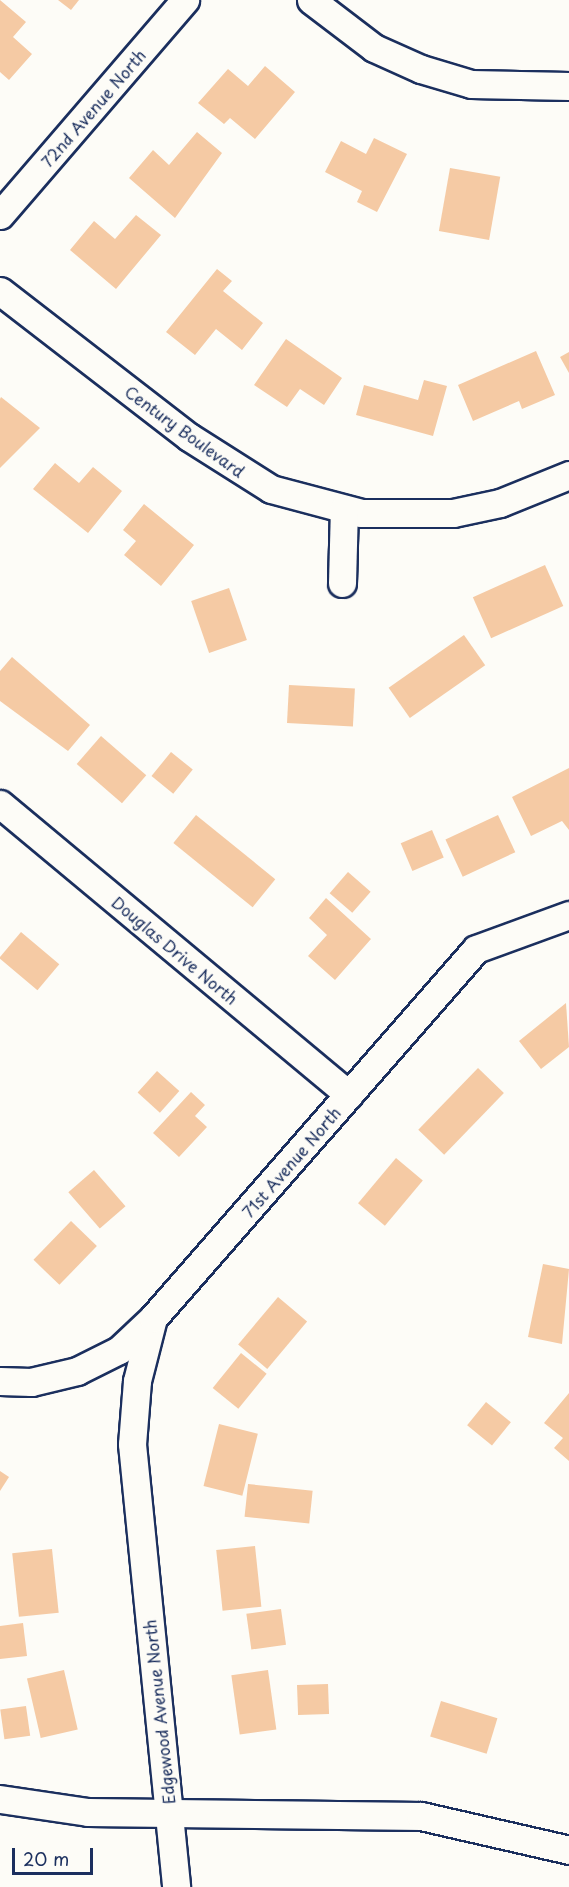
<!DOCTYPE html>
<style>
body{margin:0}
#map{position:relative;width:569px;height:1887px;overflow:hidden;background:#fdfcf7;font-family:"Playpen Sans",sans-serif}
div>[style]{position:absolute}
.building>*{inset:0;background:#f5caa4;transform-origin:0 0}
.roads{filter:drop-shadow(2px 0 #1b2f5e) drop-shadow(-2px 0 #1b2f5e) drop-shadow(0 2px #1b2f5e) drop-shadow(0 -2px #1b2f5e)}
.minor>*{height:27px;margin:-13.5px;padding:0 13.5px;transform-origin:13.5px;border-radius:13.5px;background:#fdfcf7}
span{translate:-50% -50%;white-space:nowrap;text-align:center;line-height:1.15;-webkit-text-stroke:4.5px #fdfcf7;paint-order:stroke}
.street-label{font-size:16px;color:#1b2f5e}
.scale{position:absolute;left:12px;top:1848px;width:81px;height:27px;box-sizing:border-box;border:3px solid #1b2f5e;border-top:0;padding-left:8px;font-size:18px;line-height:21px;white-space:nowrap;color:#1b2f5e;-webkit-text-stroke:4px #fdfcf7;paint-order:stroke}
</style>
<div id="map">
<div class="building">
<div style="clip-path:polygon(0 0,26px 22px,13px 37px,32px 54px,9px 80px,0 72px)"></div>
<div style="clip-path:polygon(58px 0,79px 0,71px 10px)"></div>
<div style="clip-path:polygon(265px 66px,295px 92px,255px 139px,230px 118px,224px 124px,198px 103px,228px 69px,248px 86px)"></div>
<div style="clip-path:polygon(197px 132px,222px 153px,175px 218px,129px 178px,153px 150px,169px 165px)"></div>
<div style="clip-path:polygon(374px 138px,407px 154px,377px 212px,357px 202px,362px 191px,325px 172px,341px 141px,366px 154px)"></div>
<div style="left:450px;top:168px;width:51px;height:64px;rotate:10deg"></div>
<div style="clip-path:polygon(136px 215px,161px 235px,116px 289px,70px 250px,94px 221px,115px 239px)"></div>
<div style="clip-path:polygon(217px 269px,232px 281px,223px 291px,263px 323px,242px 350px,216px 329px,195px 355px,166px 332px)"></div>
<div style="clip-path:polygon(286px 339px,342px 378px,324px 405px,300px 389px,287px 407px,254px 385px)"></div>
<div style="clip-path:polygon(536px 351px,555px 395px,522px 409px,519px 401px,473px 421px,458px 385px)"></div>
<div style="clip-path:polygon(569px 352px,569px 373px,560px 357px)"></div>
<div style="clip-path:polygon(424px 380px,447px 386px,433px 436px,356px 415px,364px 385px,418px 400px)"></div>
<div style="clip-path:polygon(1px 397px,40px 428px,0 468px,0 399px)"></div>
<div style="clip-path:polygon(55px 463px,79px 483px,93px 467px,122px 491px,88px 533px,33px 489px)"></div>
<div style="clip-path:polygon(144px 504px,194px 545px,161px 586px,124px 555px,136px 541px,123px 530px)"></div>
<div style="left:545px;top:565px;width:45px;height:79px;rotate:66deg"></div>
<div style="left:229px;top:588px;width:55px;height:40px;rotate:71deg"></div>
<div style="left:464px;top:635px;width:37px;height:92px;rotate:55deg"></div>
<div style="clip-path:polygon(12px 657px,90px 725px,68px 751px,0 701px,0 671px)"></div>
<div style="left:289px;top:685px;width:66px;height:38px;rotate:3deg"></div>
<div style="left:101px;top:736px;width:60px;height:37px;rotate:41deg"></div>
<div style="left:171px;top:752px;width:28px;height:31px;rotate:39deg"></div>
<div style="clip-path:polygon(569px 768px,569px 830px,562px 821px,531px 836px,512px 797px)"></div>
<div style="left:196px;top:815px;width:102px;height:36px;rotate:39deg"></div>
<div style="left:498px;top:815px;width:41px;height:58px;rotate:65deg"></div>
<div style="left:432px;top:830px;width:30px;height:34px;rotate:67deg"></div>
<div style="left:348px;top:872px;width:30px;height:28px;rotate:41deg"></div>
<div style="clip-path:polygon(326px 898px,371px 939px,335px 980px,308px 956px,327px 935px,309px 918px)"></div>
<div style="left:21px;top:932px;width:50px;height:34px;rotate:40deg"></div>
<div style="clip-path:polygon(566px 1003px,569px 1047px,541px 1069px,519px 1041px)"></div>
<div style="left:478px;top:1068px;width:36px;height:86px;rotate:44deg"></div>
<div style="left:157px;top:1071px;width:30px;height:29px;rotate:42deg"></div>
<div style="clip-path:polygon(191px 1092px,205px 1105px,195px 1116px,207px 1127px,179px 1157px,153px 1133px)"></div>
<div style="left:396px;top:1158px;width:35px;height:59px;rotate:40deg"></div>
<div style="left:94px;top:1170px;width:48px;height:34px;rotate:49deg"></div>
<div style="left:71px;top:1221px;width:36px;height:54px;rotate:44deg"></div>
<div style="clip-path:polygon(543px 1264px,569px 1269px,562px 1344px,528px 1337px)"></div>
<div style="left:278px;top:1297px;width:38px;height:62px;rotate:40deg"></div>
<div style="left:241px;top:1353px;width:33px;height:45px;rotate:39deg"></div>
<div style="clip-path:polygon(569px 1393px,569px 1461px,554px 1448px,563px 1438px,544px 1423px)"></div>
<div style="left:486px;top:1402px;width:32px;height:30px;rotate:39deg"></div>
<div style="left:219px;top:1424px;width:40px;height:64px;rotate:14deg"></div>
<div style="clip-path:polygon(0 1471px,9px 1477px,0 1491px)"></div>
<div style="left:248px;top:1484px;width:65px;height:33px;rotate:6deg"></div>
<div style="left:255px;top:1546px;width:61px;height:39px;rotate:84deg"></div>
<div style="left:52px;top:1549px;width:64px;height:40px;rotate:84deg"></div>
<div style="left:281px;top:1609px;width:36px;height:35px;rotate:82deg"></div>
<div style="clip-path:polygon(23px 1623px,27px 1656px,0 1659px,0 1626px)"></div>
<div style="left:64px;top:1670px;width:61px;height:38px;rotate:77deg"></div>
<div style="left:268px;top:1670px;width:60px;height:37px;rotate:82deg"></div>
<div style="left:328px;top:1684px;width:30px;height:31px;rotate:88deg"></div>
<div style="left:441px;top:1701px;width:59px;height:37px;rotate:17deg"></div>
<div style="left:26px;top:1706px;width:30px;height:26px;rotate:82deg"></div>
</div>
<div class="roads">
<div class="minor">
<div style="left:311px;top:0;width:79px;rotate:37.3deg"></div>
<div style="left:374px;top:48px;width:51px;rotate:24.1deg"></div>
<div style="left:421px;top:69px;width:52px;rotate:16.7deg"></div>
<div style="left:471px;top:84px;width:98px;rotate:1.2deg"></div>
<div style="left:0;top:215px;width:284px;rotate:-49.3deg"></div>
<div style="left:0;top:291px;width:239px;rotate:37.7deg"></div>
<div style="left:189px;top:437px;width:97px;rotate:32.4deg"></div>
<div style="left:271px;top:489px;width:93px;rotate:14.9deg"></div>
<div style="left:361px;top:513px;width:92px"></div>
<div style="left:453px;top:513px;width:48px;rotate:-12deg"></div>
<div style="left:500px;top:503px;width:74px;rotate:-22.1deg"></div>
<div style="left:342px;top:583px;width:74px;rotate:-88.5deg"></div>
<div style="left:0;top:804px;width:454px;rotate:39.8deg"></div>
<div style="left:153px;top:1318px;width:65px;rotate:104.3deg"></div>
<div style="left:137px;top:1381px;width:63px;rotate:94.5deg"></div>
<div style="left:132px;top:1444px;width:445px;rotate:84.3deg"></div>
<div style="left:0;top:1381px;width:31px;rotate:2deg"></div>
<div style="left:31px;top:1382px;width:47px;rotate:-13.4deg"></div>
<div style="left:77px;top:1371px;width:47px;rotate:-26.6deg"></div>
<div style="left:119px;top:1350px;width:47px;rotate:-43.3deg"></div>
<div style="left:153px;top:1318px;width:490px;rotate:-48.8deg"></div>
<div style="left:476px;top:949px;width:99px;rotate:-20.1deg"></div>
<div style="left:0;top:1799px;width:89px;rotate:8.4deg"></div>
<div style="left:88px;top:1812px;width:333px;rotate:0.7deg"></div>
<div style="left:421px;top:1816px;width:152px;rotate:12.9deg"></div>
</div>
</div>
<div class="street-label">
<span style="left:93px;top:108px;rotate:-49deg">72nd Avenue North</span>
<span style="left:185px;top:431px;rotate:36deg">Century Boulevard</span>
<span style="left:175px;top:950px;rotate:40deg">Douglas Drive North</span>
<span style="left:291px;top:1162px;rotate:-49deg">71st Avenue North</span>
<span style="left:159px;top:1712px;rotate:-96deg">Edgewood Avenue North</span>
</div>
<div class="scale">20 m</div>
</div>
